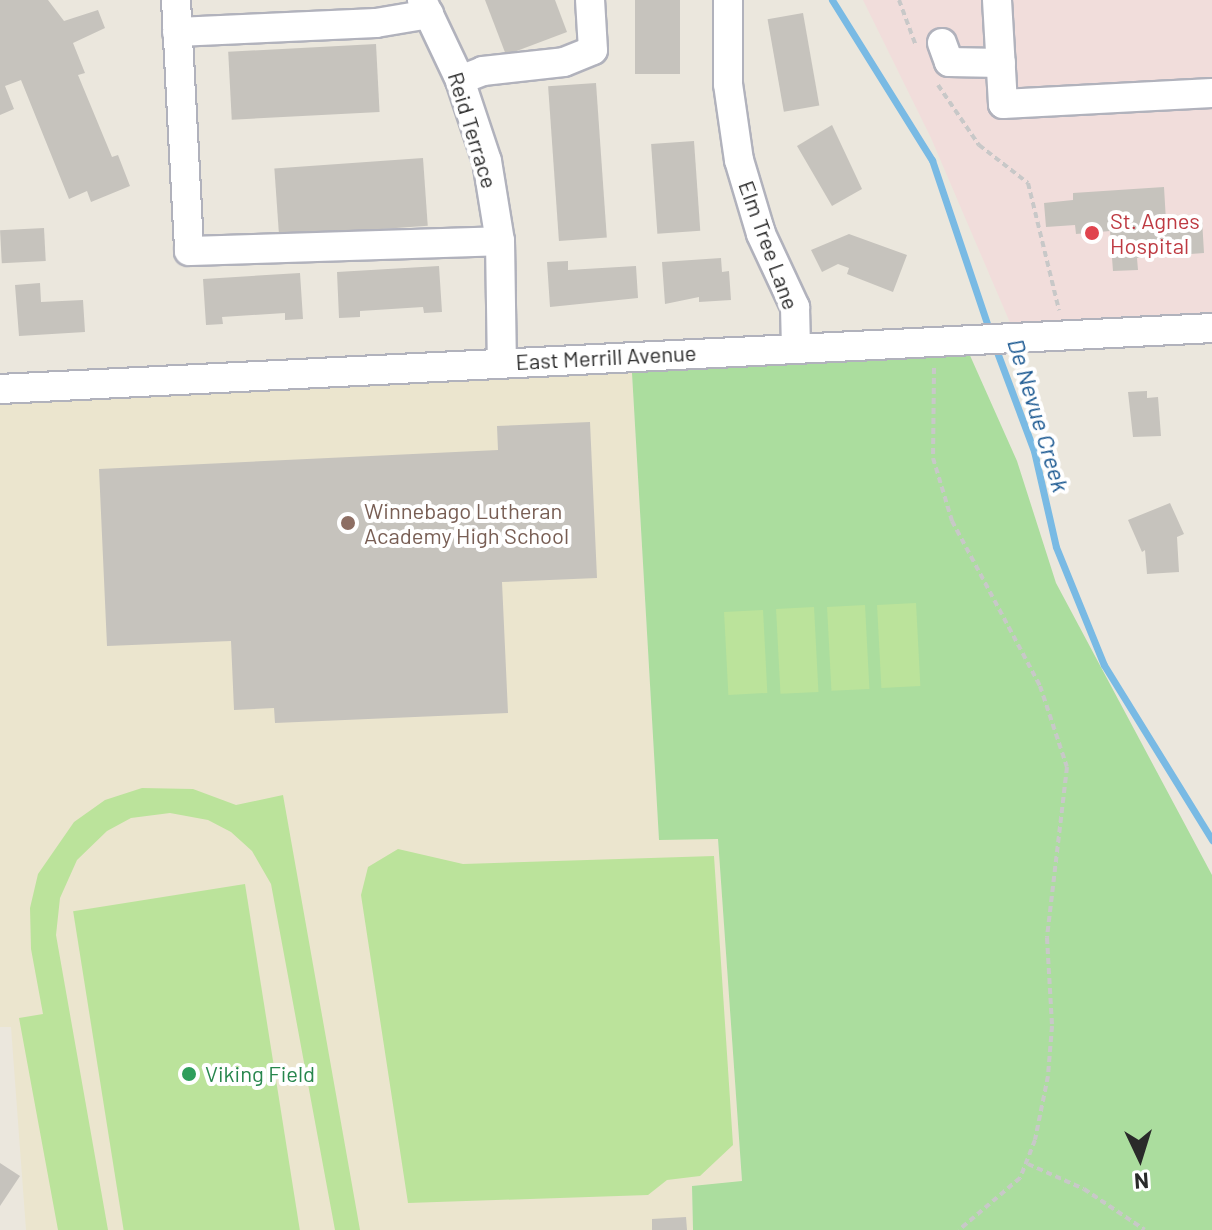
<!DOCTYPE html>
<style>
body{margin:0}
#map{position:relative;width:1212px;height:1230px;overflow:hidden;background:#ebe7dd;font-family:Barlow,sans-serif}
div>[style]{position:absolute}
.education>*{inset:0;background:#ebe5ce}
.medical>*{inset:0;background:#f1dddb}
.green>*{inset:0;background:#abdd9e}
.pitch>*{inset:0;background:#bbe39b;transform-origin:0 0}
.stream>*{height:7px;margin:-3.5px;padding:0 3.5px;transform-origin:3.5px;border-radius:3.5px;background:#79bae4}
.building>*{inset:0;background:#c6c3bd;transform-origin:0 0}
.path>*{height:4px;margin-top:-2px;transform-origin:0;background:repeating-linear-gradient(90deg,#c8c8c8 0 6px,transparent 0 10px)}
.roads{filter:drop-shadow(2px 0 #b1b2bc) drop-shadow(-2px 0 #b1b2bc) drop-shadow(0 2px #b1b2bc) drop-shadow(0 -2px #b1b2bc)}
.minor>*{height:28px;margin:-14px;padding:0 14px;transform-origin:14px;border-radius:14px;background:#fff}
.dots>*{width:22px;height:22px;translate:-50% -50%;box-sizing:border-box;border:4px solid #fff;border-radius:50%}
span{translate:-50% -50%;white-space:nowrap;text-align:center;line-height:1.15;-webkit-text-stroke:8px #fff;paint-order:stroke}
.street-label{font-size:22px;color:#2a2a2a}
.health-label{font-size:22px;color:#be3a42}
.left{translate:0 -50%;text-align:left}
.education-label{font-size:22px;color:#785e54}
.leisure-label{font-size:22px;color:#27864d}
.water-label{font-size:24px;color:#195790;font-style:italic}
.north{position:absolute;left:1100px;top:1118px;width:80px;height:80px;-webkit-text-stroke:6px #fff;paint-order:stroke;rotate:176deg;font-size:22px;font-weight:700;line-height:32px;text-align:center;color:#2a2a2a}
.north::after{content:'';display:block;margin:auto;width:28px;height:36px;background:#2a2a2a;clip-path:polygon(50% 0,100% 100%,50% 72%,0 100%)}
</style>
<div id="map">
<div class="education">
<div style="clip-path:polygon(631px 356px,659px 839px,718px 838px,742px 1182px,692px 1186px,693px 1230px,26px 1230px,11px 1027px,0 1027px,0 389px)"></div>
</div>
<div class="medical">
<div style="clip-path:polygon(863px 0,1212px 0,1212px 328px,1017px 339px,931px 138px)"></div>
</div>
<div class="green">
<div style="clip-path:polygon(964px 342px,1017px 461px,1056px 583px,1212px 875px,1212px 1230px,693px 1230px,692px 1186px,742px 1181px,718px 839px,659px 840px,631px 356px)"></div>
</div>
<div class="pitch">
<div style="left:916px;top:603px;width:83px;height:39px;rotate:87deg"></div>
<div style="left:865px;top:605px;width:84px;height:38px;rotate:87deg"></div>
<div style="left:814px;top:607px;width:85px;height:38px;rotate:87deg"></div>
<div style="left:763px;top:610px;width:83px;height:39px;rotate:87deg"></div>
<div style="clip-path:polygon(142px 788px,193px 789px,236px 805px,283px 795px,360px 1230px,335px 1230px,271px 884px,252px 851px,231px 832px,208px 820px,170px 813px,131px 818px,107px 831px,77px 860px,60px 898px,56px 935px,108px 1230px,58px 1230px,19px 1018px,43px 1014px,31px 949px,30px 908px,38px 874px,74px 822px,105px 800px)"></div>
<div style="clip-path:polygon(398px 849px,463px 864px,714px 856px,733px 1145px,700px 1176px,667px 1180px,648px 1195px,408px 1203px,361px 895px,368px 867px)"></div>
<div style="left:245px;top:884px;width:351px;height:174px;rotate:81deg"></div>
</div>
<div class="stream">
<div style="left:832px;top:0;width:189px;rotate:58deg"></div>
<div style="left:932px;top:160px;width:182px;rotate:71.4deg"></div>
<div style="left:994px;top:344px;width:114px;rotate:69.5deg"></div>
<div style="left:1034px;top:451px;width:98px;rotate:77.1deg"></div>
<div style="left:1056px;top:547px;width:127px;rotate:67.9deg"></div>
<div style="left:1104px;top:665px;width:206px;rotate:58.3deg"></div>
</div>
<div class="building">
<div style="clip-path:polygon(0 0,48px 0,64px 21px,98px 10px,105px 28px,73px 43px,85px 73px,78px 75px,112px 157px,118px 155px,130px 186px,91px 202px,87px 191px,69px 199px,21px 80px,5px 86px,14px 109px,0 115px)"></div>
<div style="clip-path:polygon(485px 0,555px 0,567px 32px,506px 55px)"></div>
<div style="left:635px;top:0;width:45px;height:74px"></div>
<div style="left:803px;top:13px;width:94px;height:36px;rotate:80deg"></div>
<div style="left:376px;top:44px;width:68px;height:148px;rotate:87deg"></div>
<div style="left:596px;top:83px;width:155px;height:48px;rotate:86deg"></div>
<div style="clip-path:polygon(832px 125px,862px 189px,832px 206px,797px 146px)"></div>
<div style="left:694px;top:141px;width:90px;height:43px;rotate:86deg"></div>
<div style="left:423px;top:158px;width:68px;height:149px;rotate:86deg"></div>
<div style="clip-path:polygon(1164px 187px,1166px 221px,1202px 219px,1204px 253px,1137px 258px,1138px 270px,1113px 271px,1110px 231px,1076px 234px,1075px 225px,1046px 227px,1044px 203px,1073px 200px,1073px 193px)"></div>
<div style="left:44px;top:228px;width:33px;height:44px;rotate:87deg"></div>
<div style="clip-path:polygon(849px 234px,907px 255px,893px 292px,847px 274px,849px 268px,838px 264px,822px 272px,811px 250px)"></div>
<div style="clip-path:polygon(721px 258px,722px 272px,729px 271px,731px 300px,699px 302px,699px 297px,665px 304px,662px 262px)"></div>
<div style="clip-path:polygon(568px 261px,568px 270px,636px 266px,638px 298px,550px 307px,547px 262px)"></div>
<div style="clip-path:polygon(439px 266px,442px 312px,424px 313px,423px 307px,360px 311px,360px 317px,339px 318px,337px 272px)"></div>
<div style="clip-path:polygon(300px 273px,303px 319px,285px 320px,285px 313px,222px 317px,223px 324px,206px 325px,203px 279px)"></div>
<div style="clip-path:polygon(40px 283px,41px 302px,83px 300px,85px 332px,19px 336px,15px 285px)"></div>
<div style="clip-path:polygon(1147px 391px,1147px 398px,1158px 397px,1161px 436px,1133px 437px,1128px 392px)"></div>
<div style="clip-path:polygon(590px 422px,597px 578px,502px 582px,508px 713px,275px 723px,274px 708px,234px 710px,231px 641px,107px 646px,99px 469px,498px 450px,497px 426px)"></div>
<div style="clip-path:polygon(1170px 503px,1184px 534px,1177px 537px,1179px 572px,1147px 574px,1145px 550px,1142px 552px,1128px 520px)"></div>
<div style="clip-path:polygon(0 1163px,20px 1176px,0 1206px)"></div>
<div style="clip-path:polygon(686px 1217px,687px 1230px,652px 1230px,652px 1219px)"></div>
</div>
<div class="path">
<div style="left:899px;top:0;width:49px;rotate:69.7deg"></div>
<div style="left:938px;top:85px;width:73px;rotate:55.7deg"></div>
<div style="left:979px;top:145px;width:62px;rotate:37.8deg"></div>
<div style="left:1028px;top:183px;width:131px;rotate:76.3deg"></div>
<div style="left:934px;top:368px;width:90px;rotate:90.6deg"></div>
<div style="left:933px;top:458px;width:66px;rotate:73.2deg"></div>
<div style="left:952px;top:521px;width:187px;rotate:61.9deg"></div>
<div style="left:1040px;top:686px;width:85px;rotate:71.6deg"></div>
<div style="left:1067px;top:767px;width:172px;rotate:96.7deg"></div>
<div style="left:1047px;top:938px;width:88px;rotate:86.7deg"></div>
<div style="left:1052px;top:1026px;width:50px;rotate:94.6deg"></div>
<div style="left:1048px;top:1076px;width:65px;rotate:101.5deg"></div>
<div style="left:1035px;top:1140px;width:41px;rotate:111.5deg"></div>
<div style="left:1020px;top:1178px;width:80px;rotate:139.6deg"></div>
<div style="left:1028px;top:1164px;width:61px;rotate:24.1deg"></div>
<div style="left:1084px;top:1189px;width:73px;rotate:33.9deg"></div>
</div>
<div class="roads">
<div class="minor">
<div style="left:176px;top:0;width:251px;rotate:87deg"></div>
<div style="left:189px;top:251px;width:311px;rotate:-1.8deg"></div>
<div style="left:422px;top:0;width:89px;rotate:64.6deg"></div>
<div style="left:460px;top:80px;width:85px;rotate:71.6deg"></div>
<div style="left:487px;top:161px;width:81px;rotate:80.8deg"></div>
<div style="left:500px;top:241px;width:121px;rotate:89.1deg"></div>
<div style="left:728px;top:0;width:84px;rotate:90deg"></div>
<div style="left:728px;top:84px;width:77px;rotate:81.8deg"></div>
<div style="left:739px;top:160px;width:77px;rotate:73.4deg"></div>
<div style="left:761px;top:234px;width:81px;rotate:65deg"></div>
<div style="left:795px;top:307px;width:40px;rotate:88.6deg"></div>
<div style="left:997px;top:0;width:104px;rotate:86.7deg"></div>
<div style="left:1003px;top:104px;width:209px;rotate:-3deg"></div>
<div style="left:177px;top:32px;width:199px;rotate:-2.6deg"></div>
<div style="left:376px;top:23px;width:54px;rotate:-9.6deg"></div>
<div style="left:942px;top:43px;width:20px;rotate:70deg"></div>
<div style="left:949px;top:62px;width:52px;rotate:1.1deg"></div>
<div style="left:460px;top:80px;width:25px;rotate:-21deg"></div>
<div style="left:483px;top:71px;width:81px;rotate:-6.3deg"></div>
<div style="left:564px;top:62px;width:31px;rotate:-22deg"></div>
<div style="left:593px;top:50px;width:50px;rotate:-93.4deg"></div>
<div style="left:0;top:389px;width:1214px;rotate:-2.88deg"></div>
</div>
</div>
<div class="dots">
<div style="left:1092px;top:233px;background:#e0444e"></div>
<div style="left:348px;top:523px;background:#8d6e63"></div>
<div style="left:189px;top:1074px;background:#2e9e5b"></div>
</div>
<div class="street-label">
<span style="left:473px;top:130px;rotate:73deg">Reid Terrace</span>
<span style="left:769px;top:245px;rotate:70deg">Elm Tree Lane</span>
<span style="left:606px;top:357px;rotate:-3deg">East Merrill Avenue</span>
</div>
<div class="health-label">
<span class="left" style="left:1110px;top:233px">St. Agnes<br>Hospital</span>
</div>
<div class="education-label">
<span class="left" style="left:364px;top:523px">Winnebago Lutheran<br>Academy High School</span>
</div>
<div class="leisure-label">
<span class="left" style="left:205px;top:1074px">Viking Field</span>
</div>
<div class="water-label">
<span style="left:1039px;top:415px;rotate:73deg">De Nevue Creek</span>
</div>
<div class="north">N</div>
</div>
